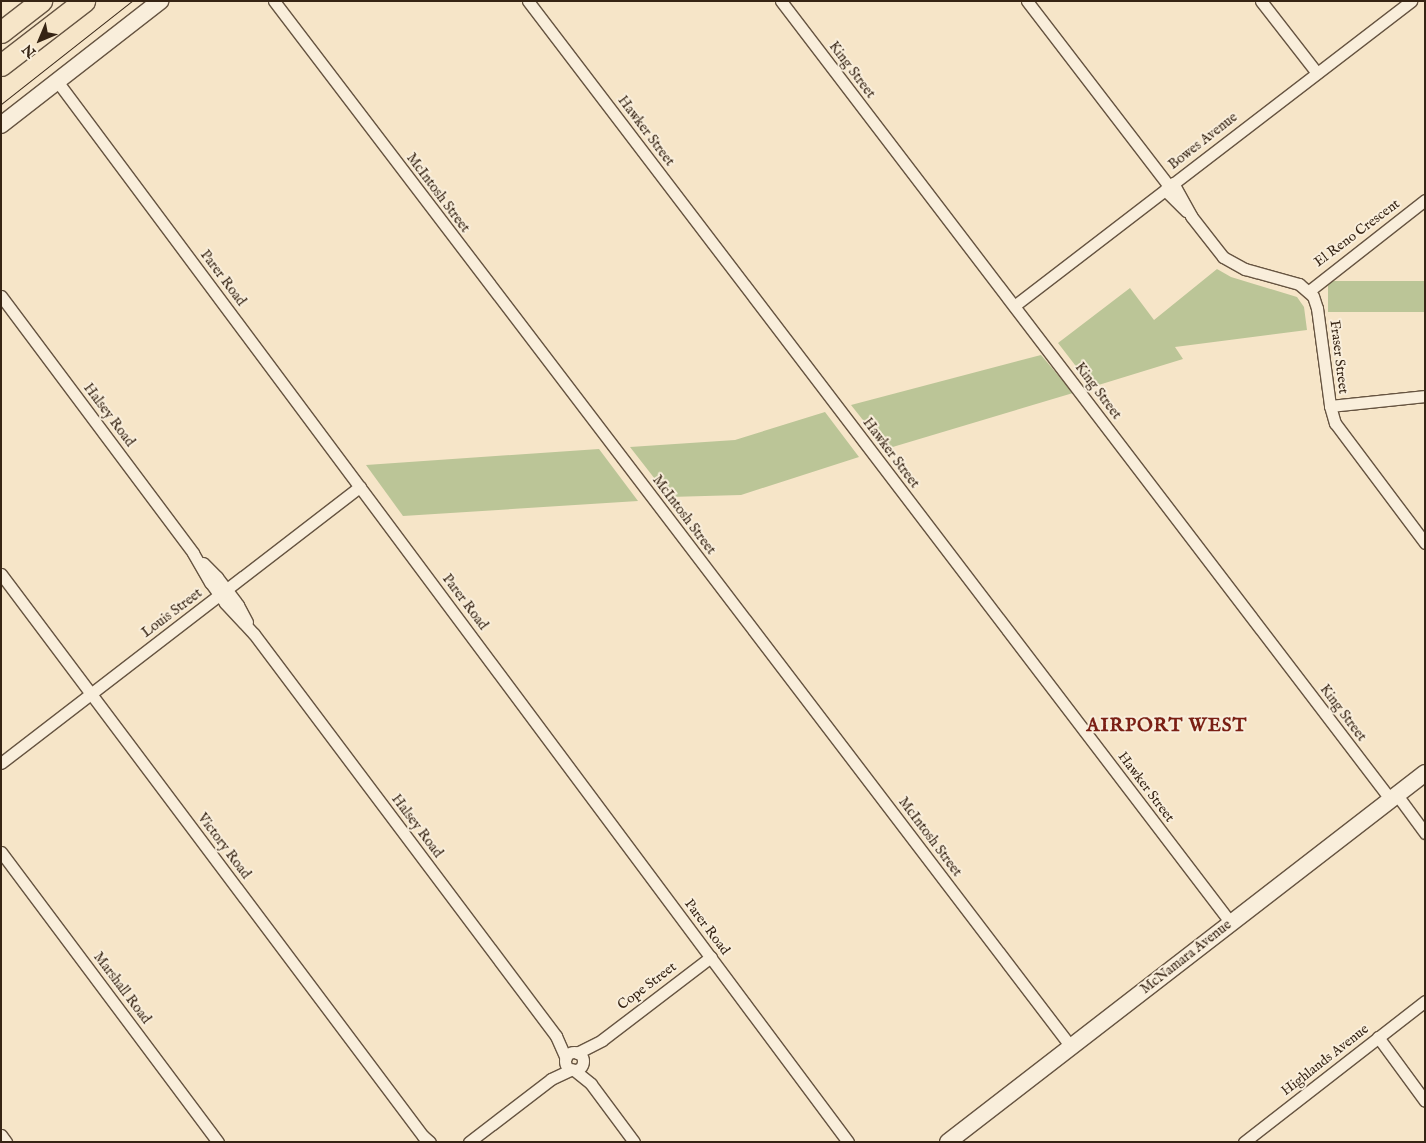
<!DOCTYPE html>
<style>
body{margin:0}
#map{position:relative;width:1426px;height:1143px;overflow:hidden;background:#f6e5c8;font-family:"IM FELL English",serif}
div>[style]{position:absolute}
.green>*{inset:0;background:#bbc597;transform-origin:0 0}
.roads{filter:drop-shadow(1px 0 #665441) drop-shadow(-1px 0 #665441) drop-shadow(0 1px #665441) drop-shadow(0 -1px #665441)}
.street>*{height:11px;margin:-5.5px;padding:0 5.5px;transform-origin:5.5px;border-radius:5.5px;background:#f9eedb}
.street>.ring{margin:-5.5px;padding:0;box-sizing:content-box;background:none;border:11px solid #f9eedb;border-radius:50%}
.secondary>*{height:16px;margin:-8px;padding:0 8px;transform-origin:8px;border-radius:8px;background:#f9eedb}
.highway>*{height:21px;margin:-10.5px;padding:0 10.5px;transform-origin:10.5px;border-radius:10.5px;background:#f6e5c8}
.tram>*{height:1px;margin:-0.5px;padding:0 0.5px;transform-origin:0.5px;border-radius:0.5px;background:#362414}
span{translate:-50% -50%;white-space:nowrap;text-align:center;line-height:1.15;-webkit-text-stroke:4px #f9eedb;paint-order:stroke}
.street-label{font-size:14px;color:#362414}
.district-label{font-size:19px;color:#7a1f14;font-weight:700;letter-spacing:1px}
.frame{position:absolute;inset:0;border:2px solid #362414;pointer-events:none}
.north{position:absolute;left:15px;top:15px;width:50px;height:50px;-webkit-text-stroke:4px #f9eedb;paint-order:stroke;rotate:225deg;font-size:14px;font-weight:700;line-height:20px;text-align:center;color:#362414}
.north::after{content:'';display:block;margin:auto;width:18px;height:22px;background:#362414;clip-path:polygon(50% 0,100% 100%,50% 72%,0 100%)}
</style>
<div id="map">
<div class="green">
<div style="clip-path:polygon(1217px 269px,1231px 277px,1297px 297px,1304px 307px,1307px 330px,1175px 347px,1183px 359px,1092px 387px,1058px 343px,1130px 288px,1154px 320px)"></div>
<div style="left:1425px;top:281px;width:31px;height:97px;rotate:90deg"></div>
<div style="clip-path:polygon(1041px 355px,1073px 393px,886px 449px,851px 405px)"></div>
<div style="clip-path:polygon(825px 412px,859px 457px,741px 495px,669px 497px,630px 447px,735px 440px)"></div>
<div style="clip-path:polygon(599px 449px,638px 501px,403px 516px,366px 465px)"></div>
</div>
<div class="roads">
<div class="street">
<div style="left:274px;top:1px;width:1315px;rotate:52.69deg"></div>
<div style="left:528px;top:1px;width:1159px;rotate:52.68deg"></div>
<div style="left:781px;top:1px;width:1005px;rotate:52.64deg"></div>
<div style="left:1027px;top:1px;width:233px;rotate:52.5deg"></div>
<div style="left:1261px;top:1px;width:91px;rotate:52.1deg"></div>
<div style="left:57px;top:81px;width:1323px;rotate:53.29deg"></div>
<div style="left:1173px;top:183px;width:38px;rotate:61deg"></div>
<div style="left:1191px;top:216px;width:52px;rotate:52deg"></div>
<div style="left:1223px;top:257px;width:25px;rotate:29deg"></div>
<div style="left:1245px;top:269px;width:56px;rotate:15.5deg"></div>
<div style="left:1299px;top:284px;width:18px;rotate:41deg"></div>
<div style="left:1313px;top:296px;width:13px;rotate:72deg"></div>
<div style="left:1317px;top:308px;width:99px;rotate:82.4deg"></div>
<div style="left:1330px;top:406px;width:18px;rotate:74deg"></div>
<div style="left:1335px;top:423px;width:150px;rotate:53.1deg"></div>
<div style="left:1165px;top:190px;width:30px;rotate:45deg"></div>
<div style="left:1309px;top:291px;width:147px;rotate:-38.1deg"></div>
<div style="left:1px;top:296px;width:321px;rotate:53.2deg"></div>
<div style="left:193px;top:553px;width:34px;rotate:60deg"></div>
<div style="left:210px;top:582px;width:26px;rotate:54deg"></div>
<div style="left:225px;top:603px;width:42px;rotate:46.9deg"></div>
<div style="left:254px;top:634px;width:503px;rotate:53.08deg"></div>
<div style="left:556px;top:1036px;width:24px;rotate:66deg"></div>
<div style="left:1014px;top:306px;width:501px;rotate:-37.53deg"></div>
<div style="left:1330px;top:406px;width:96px;rotate:-6deg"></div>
<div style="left:203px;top:563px;width:20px;rotate:45deg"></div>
<div style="left:217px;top:577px;width:35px;rotate:53deg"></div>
<div style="left:238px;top:605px;width:19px;rotate:62deg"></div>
<div style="left:1px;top:574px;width:703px;rotate:53.1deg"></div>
<div style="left:423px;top:1136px;width:9px;rotate:41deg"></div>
<div style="left:1px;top:763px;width:453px;rotate:-37.6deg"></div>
<div style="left:1397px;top:795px;width:47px;rotate:53.6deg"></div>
<div style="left:1px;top:852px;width:362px;rotate:53.2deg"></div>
<div style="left:1378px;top:1037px;width:79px;rotate:53.7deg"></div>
<div class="ring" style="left:565px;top:1052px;width:7px;height:7px"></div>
<div style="left:577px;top:1053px;width:28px;rotate:-27deg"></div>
<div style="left:602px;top:1040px;width:137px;rotate:-37.3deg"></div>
<div style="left:574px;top:1070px;width:22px;rotate:39deg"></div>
<div style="left:591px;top:1084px;width:72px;rotate:53.4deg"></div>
<div style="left:1px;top:1135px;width:9px;rotate:54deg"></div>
<div style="left:469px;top:1142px;width:103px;rotate:-37.5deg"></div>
<div style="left:551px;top:1079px;width:23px;rotate:-25deg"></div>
<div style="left:1244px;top:1142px;width:229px;rotate:-37.9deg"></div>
</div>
<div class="secondary">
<div style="left:1px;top:125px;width:202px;rotate:-37.9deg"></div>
<div style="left:948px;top:1142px;width:603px;rotate:-37.72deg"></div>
</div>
<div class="highway">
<div style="left:1px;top:32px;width:51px;rotate:-37.8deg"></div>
<div style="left:1px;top:65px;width:105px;rotate:-37.6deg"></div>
</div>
</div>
<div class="tram">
<div style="left:1px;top:104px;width:167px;rotate:-38.2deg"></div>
</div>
<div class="street-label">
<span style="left:852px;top:70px;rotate:53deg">King Street</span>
<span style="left:646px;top:131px;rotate:53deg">Hawker Street</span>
<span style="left:1203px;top:141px;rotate:-38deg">Bowes Avenue</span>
<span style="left:438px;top:193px;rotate:53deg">McIntosh Street</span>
<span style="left:1357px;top:233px;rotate:-37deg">El Reno Crescent</span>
<span style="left:223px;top:278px;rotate:53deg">Parer Road</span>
<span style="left:1339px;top:357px;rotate:83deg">Fraser Street</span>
<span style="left:1098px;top:391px;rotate:53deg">King Street</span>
<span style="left:109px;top:415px;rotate:53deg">Halsey Road</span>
<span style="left:891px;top:453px;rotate:53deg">Hawker Street</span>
<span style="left:684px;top:515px;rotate:53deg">McIntosh Street</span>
<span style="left:465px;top:602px;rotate:53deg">Parer Road</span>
<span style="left:172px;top:613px;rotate:-37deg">Louis Street</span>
<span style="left:1343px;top:713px;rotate:53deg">King Street</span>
<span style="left:1146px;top:787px;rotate:53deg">Hawker Street</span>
<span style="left:417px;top:826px;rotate:53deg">Halsey Road</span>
<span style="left:930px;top:837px;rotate:53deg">McIntosh Street</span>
<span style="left:224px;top:846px;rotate:53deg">Victory Road</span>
<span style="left:707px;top:927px;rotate:53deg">Parer Road</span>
<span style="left:1186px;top:957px;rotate:-38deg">McNamara Avenue</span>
<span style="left:647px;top:986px;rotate:-37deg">Cope Street</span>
<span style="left:122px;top:988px;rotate:53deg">Marshall Road</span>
<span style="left:1325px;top:1060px;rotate:-38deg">Highlands Avenue</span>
</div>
<div class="district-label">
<span style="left:1167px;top:727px">AIRPORT WEST</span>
</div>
<div class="frame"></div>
<div class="north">N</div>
</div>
